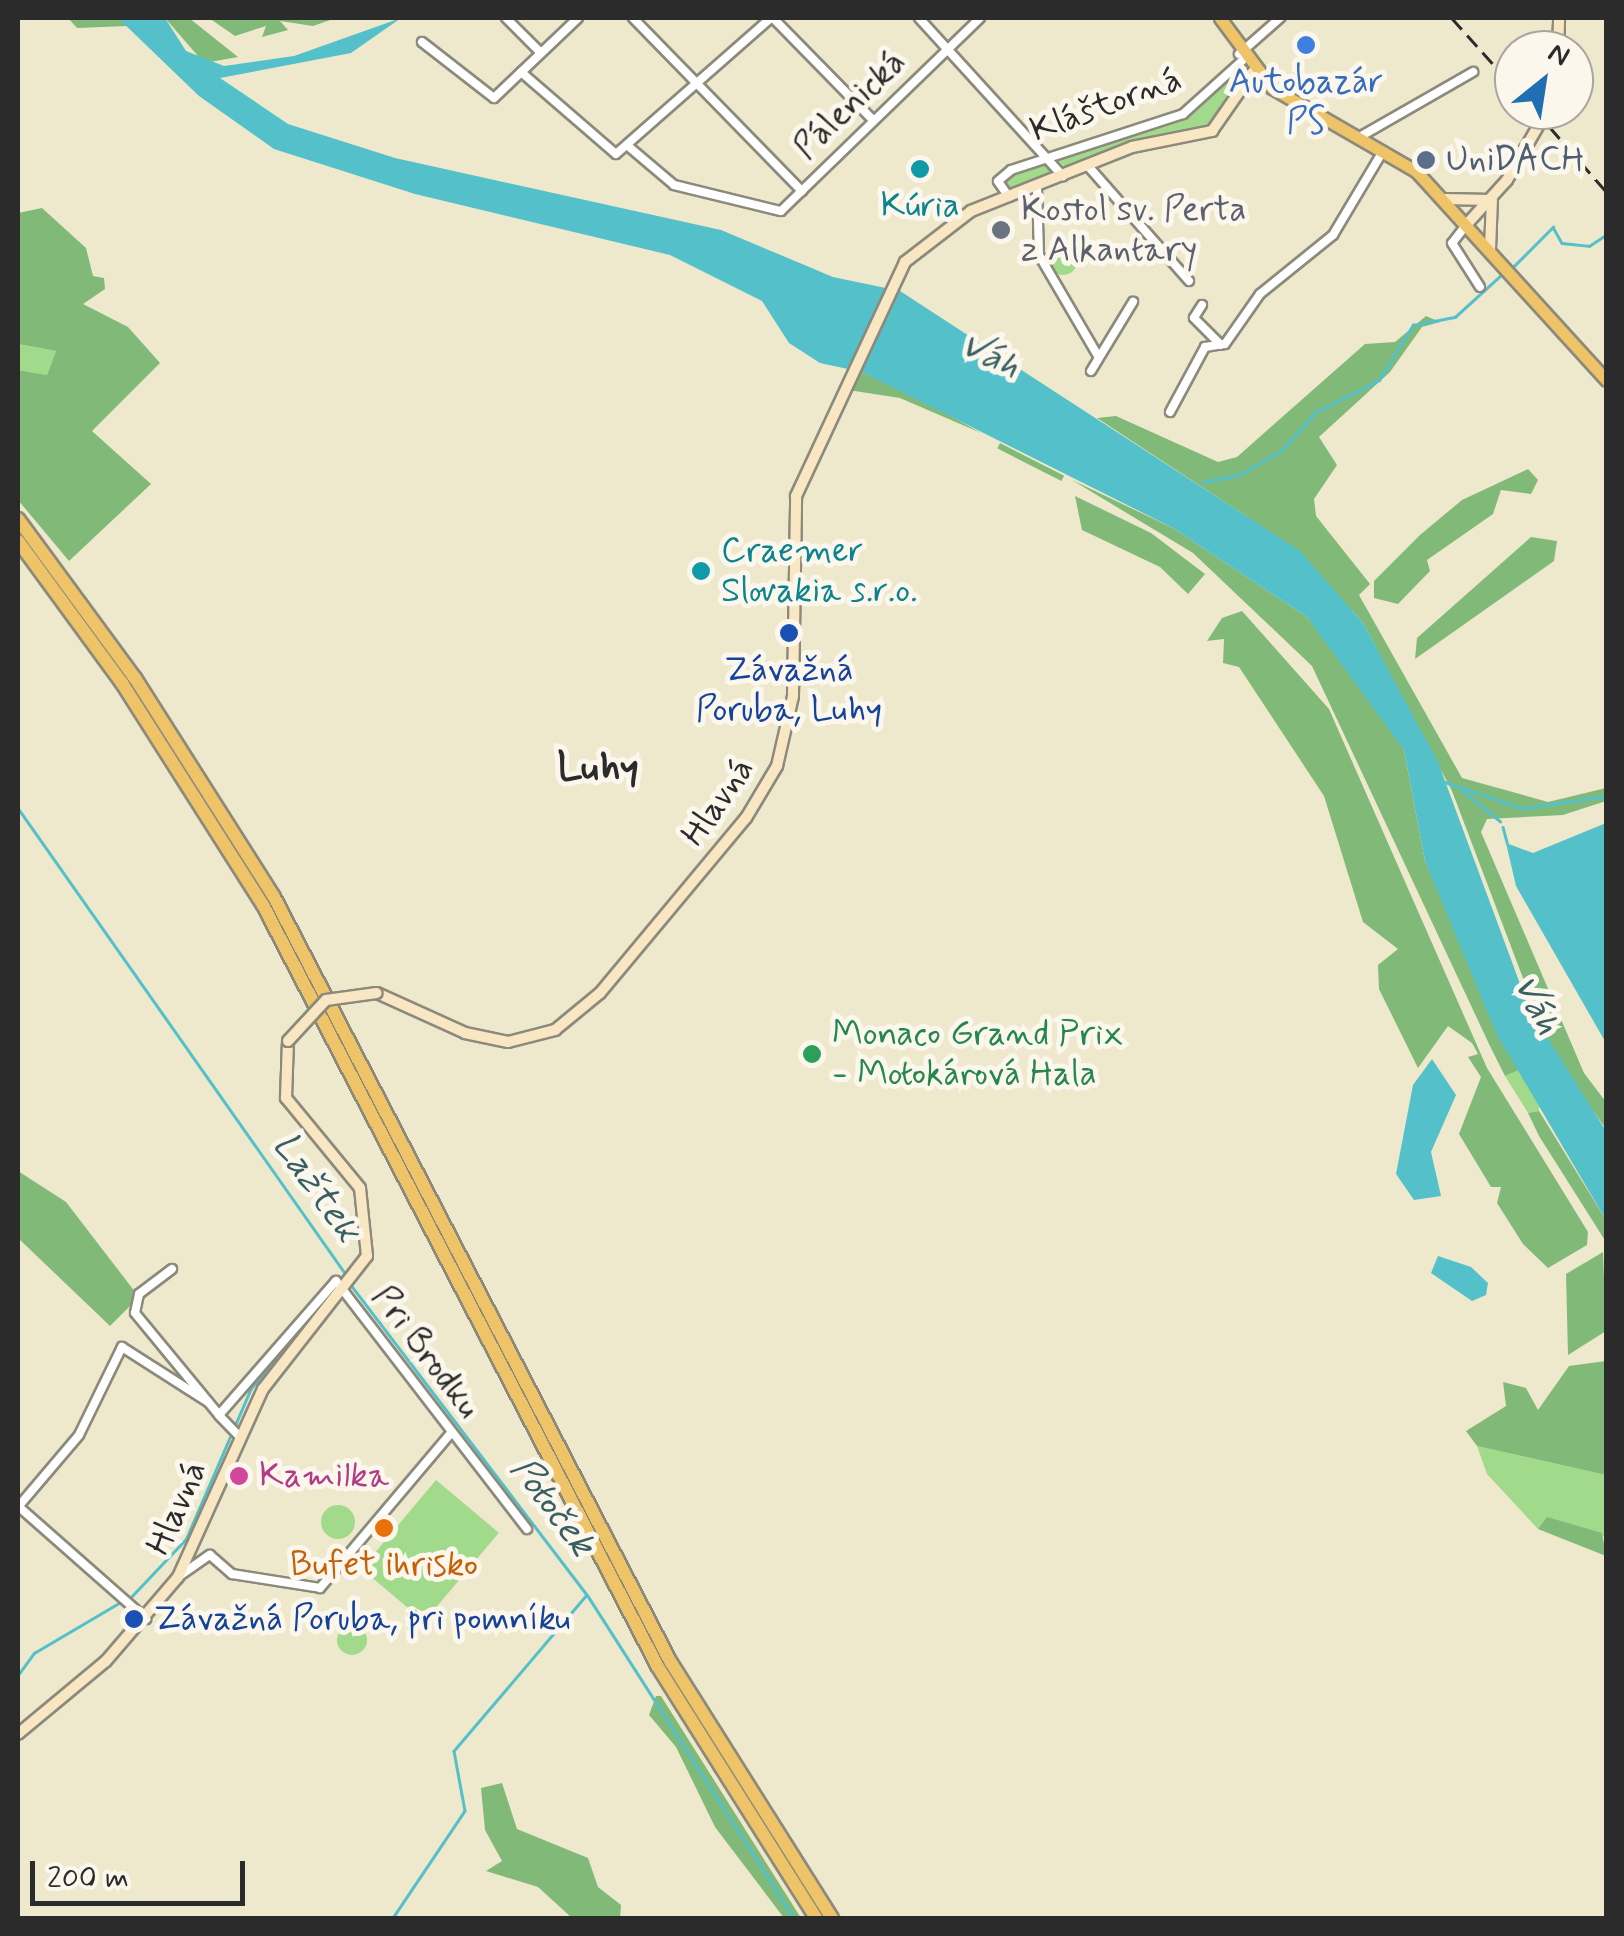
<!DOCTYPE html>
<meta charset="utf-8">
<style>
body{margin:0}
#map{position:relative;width:1624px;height:1936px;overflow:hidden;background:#eee8cd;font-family:Mynerve,sans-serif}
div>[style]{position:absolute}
.green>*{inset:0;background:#a2da8c;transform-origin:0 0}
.round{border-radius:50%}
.forest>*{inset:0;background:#81ba78;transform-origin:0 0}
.water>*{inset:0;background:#53c0ca}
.stream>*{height:2.5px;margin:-1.25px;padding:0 1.25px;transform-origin:1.25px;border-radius:1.25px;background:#53c0ca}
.secondary-tunnel>*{height:10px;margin-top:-5px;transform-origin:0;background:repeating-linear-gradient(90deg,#c7c2ad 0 10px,transparent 0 15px)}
.roads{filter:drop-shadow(2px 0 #8c8a7c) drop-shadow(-2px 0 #8c8a7c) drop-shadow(0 2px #8c8a7c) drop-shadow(0 -2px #8c8a7c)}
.street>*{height:8px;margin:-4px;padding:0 4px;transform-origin:4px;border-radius:4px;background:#fff}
.secondary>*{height:10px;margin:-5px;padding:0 5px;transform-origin:5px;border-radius:5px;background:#f9e7c3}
.primary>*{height:11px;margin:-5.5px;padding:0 5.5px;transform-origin:5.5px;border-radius:5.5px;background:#efc469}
.highway>*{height:12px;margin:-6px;padding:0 6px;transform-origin:6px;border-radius:6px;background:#efc469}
.rail>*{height:2.5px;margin-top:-1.25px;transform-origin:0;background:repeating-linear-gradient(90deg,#2b2b2b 0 15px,transparent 0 23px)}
.bridges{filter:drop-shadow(2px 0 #8c8a7c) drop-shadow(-2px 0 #8c8a7c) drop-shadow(0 2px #8c8a7c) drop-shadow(0 -2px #8c8a7c)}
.secondary-bridge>*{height:10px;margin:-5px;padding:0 5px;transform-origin:5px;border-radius:5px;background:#f9e7c3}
.dots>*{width:28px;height:28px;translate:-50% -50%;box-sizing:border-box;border:5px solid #fbf7ec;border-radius:50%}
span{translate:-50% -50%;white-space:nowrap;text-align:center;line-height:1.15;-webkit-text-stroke:10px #fbf7ec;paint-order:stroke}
.shop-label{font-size:35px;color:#366cbe}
.street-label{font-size:35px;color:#2b2b2b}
.service-label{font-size:35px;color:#4e5e75}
.left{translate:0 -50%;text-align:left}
.culture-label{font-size:35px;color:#0d838f}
.worship-label{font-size:35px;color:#5b616d}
.transit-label{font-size:35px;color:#164399}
.leisure-label{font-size:35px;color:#27864d}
.hotel-label{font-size:35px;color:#b23c85}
.food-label{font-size:35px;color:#c56008}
.water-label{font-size:38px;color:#395f63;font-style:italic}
.quarter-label{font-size:40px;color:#2b2b2b;font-weight:700}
.frame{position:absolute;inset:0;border:20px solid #2b2b2b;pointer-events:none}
.north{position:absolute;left:1494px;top:30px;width:100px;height:100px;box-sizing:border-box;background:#fbf7ec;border:2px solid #a8a59f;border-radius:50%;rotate:30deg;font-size:28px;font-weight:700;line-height:40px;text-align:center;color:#2b2b2b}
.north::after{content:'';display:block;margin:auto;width:35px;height:45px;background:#1f6fb2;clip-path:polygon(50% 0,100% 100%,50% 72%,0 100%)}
.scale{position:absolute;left:30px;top:1861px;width:215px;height:45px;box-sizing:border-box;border:5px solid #2b2b2b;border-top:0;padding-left:12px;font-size:30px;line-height:35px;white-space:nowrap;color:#2b2b2b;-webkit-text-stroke:8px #fbf7ec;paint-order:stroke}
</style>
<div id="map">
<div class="green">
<div style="clip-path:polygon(1239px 71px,1238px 91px,1211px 125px,1067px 169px,1058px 160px,1191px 114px)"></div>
<div style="clip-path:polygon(1042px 159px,1051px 174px,1011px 192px,1004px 186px,1007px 174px)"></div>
<div class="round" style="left:1049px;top:247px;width:28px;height:28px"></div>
<div style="clip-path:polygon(18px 344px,56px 351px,47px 375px,18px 370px)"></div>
<div style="clip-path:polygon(1519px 1070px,1539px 1094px,1539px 1111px,1528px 1113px,1505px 1076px)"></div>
<div style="clip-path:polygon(1477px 1446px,1606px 1475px,1606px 1537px,1548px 1518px,1538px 1529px,1487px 1474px)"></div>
<div style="left:436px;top:1480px;width:82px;height:116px;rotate:40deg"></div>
<div class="round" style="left:321px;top:1505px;width:34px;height:34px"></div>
<div class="round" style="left:337px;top:1625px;width:30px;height:30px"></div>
</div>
<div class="forest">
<div style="clip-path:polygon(68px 18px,118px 18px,127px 26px,77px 28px)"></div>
<div style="clip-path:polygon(165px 18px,189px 18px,238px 57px,204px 63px)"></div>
<div style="clip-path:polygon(209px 18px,336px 18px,313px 26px,280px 21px,288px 30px,262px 37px,266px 26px,235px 36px)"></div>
<div style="clip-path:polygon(42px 208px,86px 248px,93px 276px,104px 278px,105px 289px,83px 304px,128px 327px,160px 363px,92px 431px,151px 484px,69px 561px,18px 500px,18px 370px,47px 375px,56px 351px,18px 344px,18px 213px)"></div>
<div style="clip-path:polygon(1426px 316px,1440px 322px,1422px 327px,1390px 372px,1319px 437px,1337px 465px,1314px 499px,1316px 516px,1370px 584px,1359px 595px,1462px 778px,1548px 802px,1606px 788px,1606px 801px,1563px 815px,1487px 819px,1481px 832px,1584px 1073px,1606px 1102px,1606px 1129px,1551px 1052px,1452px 791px,1363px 623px,1299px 551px,1097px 418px,1116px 416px,1218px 462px,1237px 457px,1365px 344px,1395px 342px)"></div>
<div style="clip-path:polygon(856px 369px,936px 408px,981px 433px,900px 398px,848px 390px)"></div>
<div style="left:1000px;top:443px;width:72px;height:6px;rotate:27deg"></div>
<div style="clip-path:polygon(1528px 469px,1538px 480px,1531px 494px,1501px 490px,1493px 514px,1427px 560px,1430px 571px,1398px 604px,1374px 598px,1374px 581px,1420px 535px,1462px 500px)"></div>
<div style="clip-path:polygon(1072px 480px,1173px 528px,1307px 617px,1371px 694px,1404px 750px,1425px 861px,1519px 1070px,1505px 1076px,1489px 1044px,1312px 666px,1193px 553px)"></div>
<div style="clip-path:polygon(1075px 496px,1151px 533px,1205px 574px,1188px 594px,1160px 567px,1082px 530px)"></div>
<div style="clip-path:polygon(1531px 537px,1557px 541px,1554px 561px,1415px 659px,1417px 638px)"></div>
<div style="clip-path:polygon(1242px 611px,1329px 709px,1487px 1068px,1588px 1232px,1587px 1245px,1548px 1268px,1523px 1244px,1497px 1203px,1501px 1187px,1491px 1187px,1459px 1134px,1481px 1077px,1468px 1057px,1478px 1054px,1472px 1043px,1448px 1026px,1418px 1068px,1379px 989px,1378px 965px,1398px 949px,1363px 922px,1324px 796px,1239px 667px,1223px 663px,1224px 639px,1207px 641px,1222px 618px)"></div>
<div style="clip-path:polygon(1539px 1111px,1606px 1220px,1606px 1242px,1539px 1136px,1528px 1113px)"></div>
<div style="clip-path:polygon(18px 1171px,66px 1202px,139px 1297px,110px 1326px,18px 1238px)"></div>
<div style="clip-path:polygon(1603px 1252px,1606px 1331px,1568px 1355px,1566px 1274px)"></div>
<div style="clip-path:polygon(1606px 1361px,1606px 1475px,1477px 1446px,1466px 1431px,1506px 1406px,1503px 1382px,1526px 1388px,1538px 1410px,1569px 1366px)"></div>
<div style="clip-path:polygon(1547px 1517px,1602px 1533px,1606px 1556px,1538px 1529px)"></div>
<div style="clip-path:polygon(656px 1696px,661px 1696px,801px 1918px,784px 1918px,715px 1827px,676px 1747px,649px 1715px)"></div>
<div style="clip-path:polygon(502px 1783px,517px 1829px,588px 1858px,598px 1887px,621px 1905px,620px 1918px,572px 1918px,538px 1887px,486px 1871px,502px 1861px,485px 1830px,481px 1788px)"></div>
</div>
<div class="water">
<div style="clip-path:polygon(118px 18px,165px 18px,186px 51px,224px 66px,294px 56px,401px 18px,351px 53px,220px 78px,288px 124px,395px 158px,721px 230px,833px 277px,900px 291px,1300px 551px,1363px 623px,1438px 762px,1529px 1008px,1606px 1131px,1606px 1220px,1497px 1035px,1425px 861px,1404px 750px,1307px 617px,1173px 528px,862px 372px,820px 363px,789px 343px,762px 301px,670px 255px,415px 194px,274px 149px,199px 96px)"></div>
<div style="clip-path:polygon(1606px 823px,1606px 1043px,1516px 886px,1506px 843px,1533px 853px)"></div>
<div style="clip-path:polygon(1432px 1059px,1456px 1095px,1431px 1152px,1441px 1196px,1414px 1200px,1396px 1174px,1413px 1085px)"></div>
<div style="clip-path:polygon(1438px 1256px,1471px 1267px,1488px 1283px,1486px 1295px,1472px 1301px,1431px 1273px)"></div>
</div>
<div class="stream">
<div style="left:1512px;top:268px;width:58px;rotate:-45deg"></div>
<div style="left:1553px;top:227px;width:18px;rotate:61deg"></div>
<div style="left:1562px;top:243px;width:27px;rotate:6deg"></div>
<div style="left:1589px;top:246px;width:20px;rotate:-33deg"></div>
<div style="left:1203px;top:482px;width:37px;rotate:-11deg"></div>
<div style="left:1239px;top:475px;width:48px;rotate:-29.7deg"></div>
<div style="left:1281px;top:451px;width:52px;rotate:-48.1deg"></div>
<div style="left:1316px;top:412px;width:71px;rotate:-26.9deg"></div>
<div style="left:1379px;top:380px;width:65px;rotate:-58.3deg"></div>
<div style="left:1413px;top:325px;width:43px;rotate:-10.8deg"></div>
<div style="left:1455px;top:317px;width:62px;rotate:-42.4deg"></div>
<div style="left:1445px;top:782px;width:81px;rotate:18.7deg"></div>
<div style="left:1522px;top:808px;width:85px;rotate:-8.1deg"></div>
<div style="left:1463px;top:791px;width:48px;rotate:39deg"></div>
<div style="left:18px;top:808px;width:572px;rotate:54.89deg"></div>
<div style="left:347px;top:1276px;width:8px;rotate:150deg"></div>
<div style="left:1503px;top:827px;width:16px;rotate:75deg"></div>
<div style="left:351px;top:1285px;width:390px;rotate:52.7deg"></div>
<div style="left:587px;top:1595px;width:205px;rotate:130.4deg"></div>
<div style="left:454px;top:1751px;width:61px;rotate:79.6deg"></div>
<div style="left:465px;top:1811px;width:129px;rotate:123.9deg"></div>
<div style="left:588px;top:1596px;width:382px;rotate:57.4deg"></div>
<div style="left:130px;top:1598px;width:81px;rotate:-46.5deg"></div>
<div style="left:186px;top:1539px;width:164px;rotate:-66.7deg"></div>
<div style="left:251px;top:1388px;width:102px;rotate:-49deg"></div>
<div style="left:18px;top:1675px;width:27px;rotate:-54deg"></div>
<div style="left:34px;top:1653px;width:99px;rotate:-30.5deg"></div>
</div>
<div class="secondary-tunnel">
<div style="left:1541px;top:121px;width:12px;rotate:-70deg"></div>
</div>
<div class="roads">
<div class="street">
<div style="left:506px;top:18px;width:49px;rotate:45deg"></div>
<div style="left:633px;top:18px;width:242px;rotate:45.7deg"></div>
<div style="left:773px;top:18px;width:143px;rotate:45.6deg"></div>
<div style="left:919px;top:18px;width:214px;rotate:47.7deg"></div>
<div style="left:422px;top:42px;width:91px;rotate:37.9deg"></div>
<div style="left:494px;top:98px;width:116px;rotate:-43.6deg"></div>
<div style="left:1239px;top:54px;width:55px;rotate:-41.3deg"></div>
<div style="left:521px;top:72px;width:125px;rotate:40.8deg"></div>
<div style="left:616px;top:154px;width:206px;rotate:-41.3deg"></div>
<div style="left:1363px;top:135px;width:127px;rotate:-29.8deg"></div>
<div style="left:628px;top:146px;width:60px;rotate:40.3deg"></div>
<div style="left:674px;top:185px;width:110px;rotate:13.7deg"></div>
<div style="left:781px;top:211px;width:277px;rotate:-44.1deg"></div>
<div style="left:1088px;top:166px;width:153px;rotate:48.7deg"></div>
<div style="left:1037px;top:187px;width:68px;rotate:88.3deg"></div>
<div style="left:1039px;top:255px;width:117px;rotate:59.7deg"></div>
<div style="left:1009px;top:197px;width:19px;rotate:-125deg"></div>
<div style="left:998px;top:181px;width:17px;rotate:-40deg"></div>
<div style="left:1011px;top:170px;width:181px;rotate:-18deg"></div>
<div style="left:1183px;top:114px;width:81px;rotate:-42deg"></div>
<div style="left:1467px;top:224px;width:24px;rotate:128deg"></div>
<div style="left:1452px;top:243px;width:52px;rotate:57.5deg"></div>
<div style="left:1202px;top:305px;width:15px;rotate:122deg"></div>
<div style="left:1194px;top:318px;width:38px;rotate:45deg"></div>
<div style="left:1091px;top:371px;width:81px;rotate:-58.7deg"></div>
<div style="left:1170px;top:412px;width:74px;rotate:-61.7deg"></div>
<div style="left:1205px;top:347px;width:20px;rotate:-9deg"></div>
<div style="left:1225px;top:344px;width:61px;rotate:-55deg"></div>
<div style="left:1260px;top:294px;width:94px;rotate:-38.9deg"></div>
<div style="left:1333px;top:235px;width:98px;rotate:-59.2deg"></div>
<div style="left:172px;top:1269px;width:41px;rotate:142.9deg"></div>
<div style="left:139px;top:1294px;width:19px;rotate:102deg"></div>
<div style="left:135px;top:1313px;width:132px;rotate:50.5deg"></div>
<div style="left:240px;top:1437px;width:30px;rotate:-134deg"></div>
<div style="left:219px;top:1415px;width:178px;rotate:-48.9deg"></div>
<div style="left:336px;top:1281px;width:313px;rotate:52.4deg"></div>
<div style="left:18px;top:1506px;width:171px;rotate:41.4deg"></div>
<div style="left:18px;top:1507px;width:94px;rotate:-49.7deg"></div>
<div style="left:79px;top:1435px;width:98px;rotate:-64deg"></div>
<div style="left:122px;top:1347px;width:102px;rotate:32.6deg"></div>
<div style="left:178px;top:1577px;width:39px;rotate:-35deg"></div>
<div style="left:210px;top:1555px;width:29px;rotate:41deg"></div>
<div style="left:232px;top:1574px;width:89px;rotate:9deg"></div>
<div style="left:320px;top:1588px;width:204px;rotate:-49.8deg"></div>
</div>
<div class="secondary">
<div style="left:1558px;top:50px;width:32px;rotate:-88deg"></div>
<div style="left:1444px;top:199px;width:47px;rotate:1.2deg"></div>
<div style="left:1467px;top:224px;width:59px;rotate:-47.7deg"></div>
<div style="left:1507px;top:180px;width:68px;rotate:-60deg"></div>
<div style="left:1490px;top:249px;width:49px;rotate:-87.7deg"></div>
<div style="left:377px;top:993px;width:97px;rotate:24.4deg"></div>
<div style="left:465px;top:1033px;width:44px;rotate:11.8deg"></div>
<div style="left:508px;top:1042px;width:49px;rotate:-14.3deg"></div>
<div style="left:555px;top:1030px;width:58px;rotate:-39.4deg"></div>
<div style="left:600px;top:993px;width:228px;rotate:-50.2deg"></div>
<div style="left:746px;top:818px;width:61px;rotate:-59.2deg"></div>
<div style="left:777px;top:766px;width:72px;rotate:-77.1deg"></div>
<div style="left:793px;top:696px;width:200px;rotate:-89.1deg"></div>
<div style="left:796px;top:496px;width:258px;rotate:-65deg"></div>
<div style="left:905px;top:262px;width:83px;rotate:-37.7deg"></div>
<div style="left:971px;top:211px;width:173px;rotate:-21.7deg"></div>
<div style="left:1132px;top:147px;width:82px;rotate:-11.3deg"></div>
<div style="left:1212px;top:131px;width:72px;rotate:-55.2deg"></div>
<div style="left:18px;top:1734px;width:114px;rotate:-39.7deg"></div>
<div style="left:106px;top:1661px;width:111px;rotate:-49.4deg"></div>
<div style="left:178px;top:1577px;width:206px;rotate:-65.7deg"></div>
<div style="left:263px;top:1389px;width:169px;rotate:-52deg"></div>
<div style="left:367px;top:1256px;width:68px;rotate:-95.9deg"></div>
<div style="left:360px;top:1188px;width:117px;rotate:-129.4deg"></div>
<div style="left:286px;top:1098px;width:57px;rotate:-88deg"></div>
</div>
<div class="primary">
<div style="left:1220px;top:18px;width:87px;rotate:53.4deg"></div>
<div style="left:1272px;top:88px;width:166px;rotate:30deg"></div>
<div style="left:1416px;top:171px;width:282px;rotate:47.7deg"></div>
</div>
<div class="highway">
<div style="left:18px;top:519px;width:197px;rotate:53.7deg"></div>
<div style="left:135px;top:678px;width:259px;rotate:57.6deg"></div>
<div style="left:274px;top:897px;width:861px;rotate:62.6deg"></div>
<div style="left:670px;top:1661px;width:304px;rotate:57.8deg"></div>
<div style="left:18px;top:541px;width:176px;rotate:53.8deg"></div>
<div style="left:122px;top:683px;width:265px;rotate:57.6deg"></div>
<div style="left:264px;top:907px;width:856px;rotate:62.6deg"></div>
<div style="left:658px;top:1667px;width:297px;rotate:57.8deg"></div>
</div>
</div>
<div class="rail">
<div style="left:1452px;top:18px;width:93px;rotate:48.1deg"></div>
<div style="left:1535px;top:110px;width:108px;rotate:48.8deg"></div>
</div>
<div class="bridges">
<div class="secondary-bridge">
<div style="left:288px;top:1041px;width:56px;rotate:-47.2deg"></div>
<div style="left:326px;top:1000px;width:51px;rotate:-7.8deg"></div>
</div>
</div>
<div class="dots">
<div style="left:1306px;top:45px;background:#3f7fe0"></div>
<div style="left:1426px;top:160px;background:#5c6f8a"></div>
<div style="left:920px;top:169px;background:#0f9aa8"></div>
<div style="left:1001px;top:230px;background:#6b7280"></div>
<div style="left:701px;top:571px;background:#0f9aa8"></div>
<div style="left:789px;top:633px;background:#1a4fb4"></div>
<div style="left:812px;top:1054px;background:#2e9e5b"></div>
<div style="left:239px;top:1476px;background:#d1479c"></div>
<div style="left:384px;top:1528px;background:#e8710a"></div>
<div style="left:134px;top:1619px;background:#1a4fb4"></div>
</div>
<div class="shop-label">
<span style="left:1306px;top:102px">Autobazár<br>PS</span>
</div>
<div class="street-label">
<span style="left:850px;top:105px;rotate:-44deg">Pálenická</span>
<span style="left:1106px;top:105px;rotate:-20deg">Kláštorná</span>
<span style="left:718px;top:802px;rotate:-55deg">Hlavná</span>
<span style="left:426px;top:1352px;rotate:53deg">Pri Brodku</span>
<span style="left:177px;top:1508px;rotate:-66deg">Hlavná</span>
</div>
<div class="service-label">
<span class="left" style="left:1446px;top:160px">UniDACH</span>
</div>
<div class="culture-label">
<span style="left:920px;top:206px">Kúria</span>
<span class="left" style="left:721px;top:571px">Craemer<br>Slovakia s.r.o.</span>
</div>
<div class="worship-label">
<span class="left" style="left:1021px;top:230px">Kostol sv. Perta<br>z Alkantary</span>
</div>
<div class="transit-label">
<span style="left:789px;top:690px">Závažná<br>Poruba, Luhy</span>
<span class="left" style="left:154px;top:1619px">Závažná Poruba, pri pomníku</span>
</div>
<div class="leisure-label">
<span class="left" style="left:832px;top:1054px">Monaco Grand Prix<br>- Motokárová Hala</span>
</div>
<div class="hotel-label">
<span class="left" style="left:259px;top:1476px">Kamilka</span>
</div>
<div class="food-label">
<span style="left:384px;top:1565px">Bufet ihrisko</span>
</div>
<div class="water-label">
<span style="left:990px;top:356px;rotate:27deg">Váh</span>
<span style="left:1536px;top:1005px;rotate:64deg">Váh</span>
<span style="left:316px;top:1188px;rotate:55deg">Lažtek</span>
<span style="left:552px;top:1507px;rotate:53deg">Potoček</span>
</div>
<div class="quarter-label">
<span style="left:598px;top:768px">Luhy</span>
</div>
<div class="frame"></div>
<div class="north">N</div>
<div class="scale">200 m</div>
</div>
